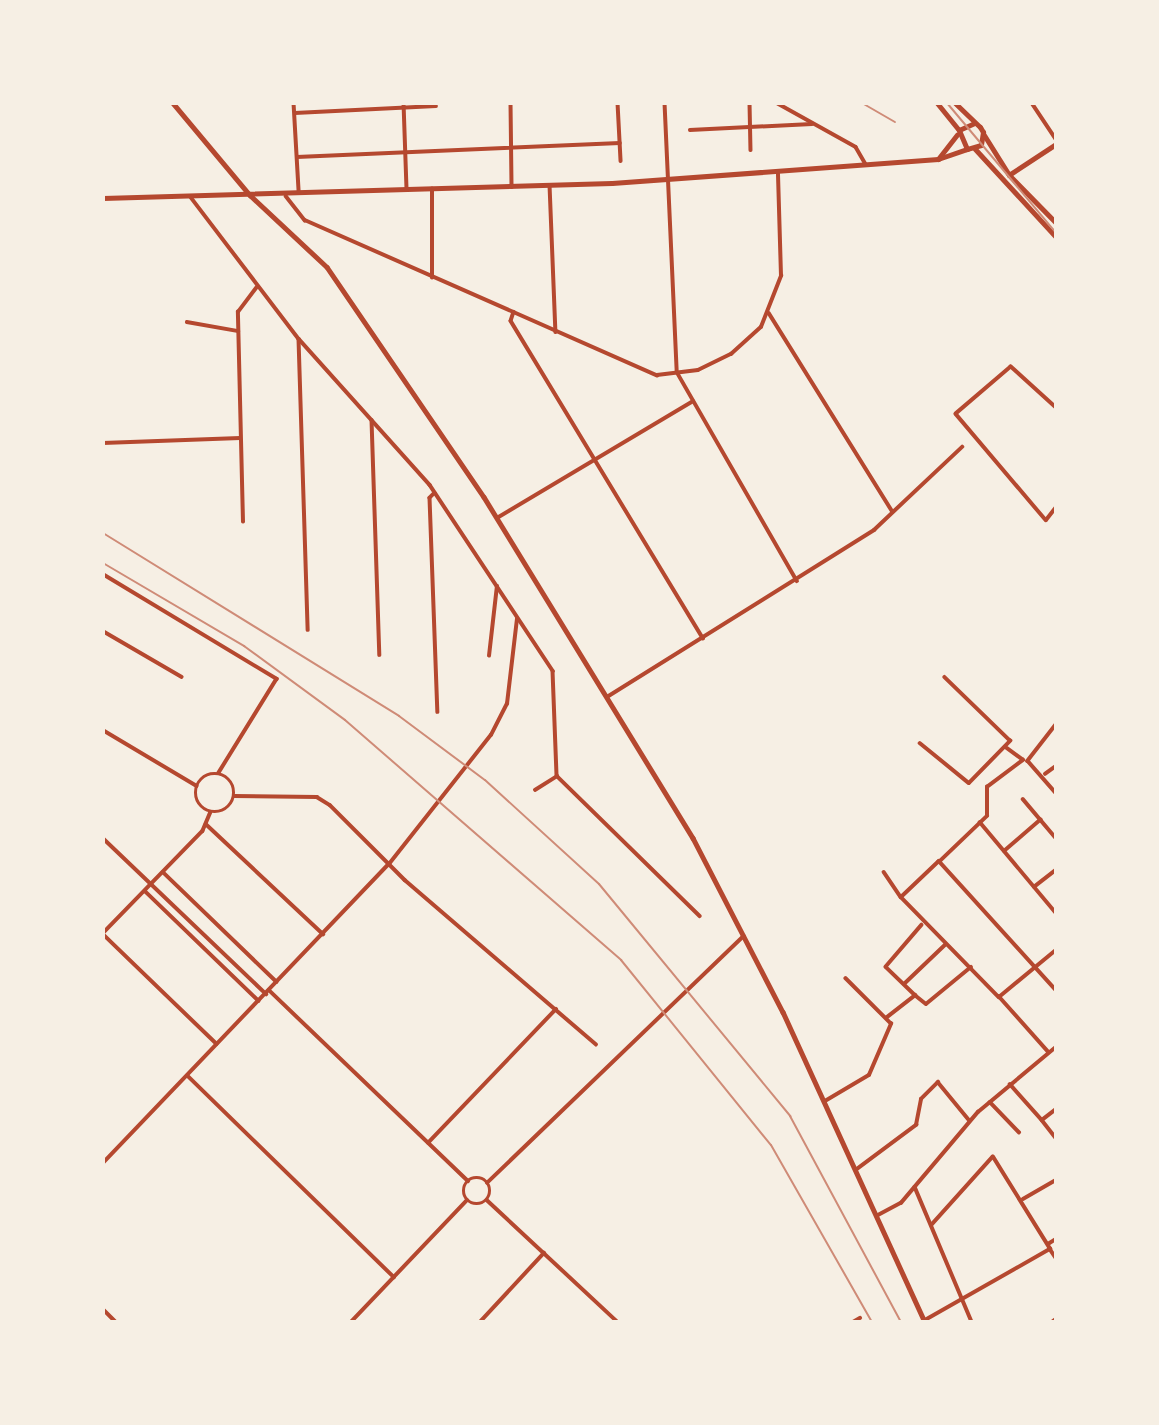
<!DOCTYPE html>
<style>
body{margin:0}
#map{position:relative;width:1159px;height:1425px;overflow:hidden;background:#f6efe4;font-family:"DejaVu Sans",sans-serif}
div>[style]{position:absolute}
.minor>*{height:3.5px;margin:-1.75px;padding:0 1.75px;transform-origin:1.75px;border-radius:1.75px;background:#b5482f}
.minor>.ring{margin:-1.75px;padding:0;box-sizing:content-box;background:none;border:3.5px solid #b5482f;border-radius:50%}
.tertiary>*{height:4.5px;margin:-2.25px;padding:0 2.25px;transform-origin:2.25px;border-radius:2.25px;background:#b5482f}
.secondary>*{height:5px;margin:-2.5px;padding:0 2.5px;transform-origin:2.5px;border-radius:2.5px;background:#b5482f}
.primary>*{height:5px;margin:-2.5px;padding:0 2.5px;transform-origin:2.5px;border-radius:2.5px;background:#b5482f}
.rail>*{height:2px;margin:-1px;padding:0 1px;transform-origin:1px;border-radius:1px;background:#cf8b77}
span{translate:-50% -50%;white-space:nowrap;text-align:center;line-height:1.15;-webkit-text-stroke:5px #f6efe4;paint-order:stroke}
.frame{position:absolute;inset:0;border:105px solid #f6efe4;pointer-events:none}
</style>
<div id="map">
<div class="minor">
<div style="left:294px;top:103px;width:88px;rotate:86.7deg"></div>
<div style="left:404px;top:103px;width:85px;rotate:88deg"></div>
<div style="left:511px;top:103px;width:84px;rotate:89.3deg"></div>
<div style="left:618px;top:103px;width:58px;rotate:87deg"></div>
<div style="left:665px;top:103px;width:269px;rotate:87.4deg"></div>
<div style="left:677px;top:372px;width:241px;rotate:60.1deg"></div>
<div style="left:750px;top:103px;width:47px;rotate:88.8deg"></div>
<div style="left:777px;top:103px;width:90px;rotate:29.1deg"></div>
<div style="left:856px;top:147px;width:20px;rotate:60deg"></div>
<div style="left:1032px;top:103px;width:43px;rotate:56.3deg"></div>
<div style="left:295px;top:113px;width:141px;rotate:-2.8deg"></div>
<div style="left:690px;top:130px;width:122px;rotate:-2.8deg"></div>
<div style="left:297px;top:157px;width:323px;rotate:-2.5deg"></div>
<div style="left:550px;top:185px;width:147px;rotate:87.7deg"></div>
<div style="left:190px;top:196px;width:180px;rotate:52.7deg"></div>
<div style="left:299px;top:339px;width:196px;rotate:48.1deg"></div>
<div style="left:430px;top:485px;width:223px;rotate:56.5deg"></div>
<div style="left:553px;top:671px;width:105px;rotate:87.8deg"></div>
<div style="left:557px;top:776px;width:200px;rotate:44.4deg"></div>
<div style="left:286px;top:196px;width:31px;rotate:52deg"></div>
<div style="left:305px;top:220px;width:385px;rotate:23.8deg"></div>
<div style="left:657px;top:375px;width:41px;rotate:-7deg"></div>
<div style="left:698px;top:370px;width:37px;rotate:-26deg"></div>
<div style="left:731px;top:354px;width:40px;rotate:-42deg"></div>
<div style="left:761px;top:327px;width:55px;rotate:-68.6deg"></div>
<div style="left:781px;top:276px;width:104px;rotate:-91.7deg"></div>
<div style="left:432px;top:278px;width:89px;rotate:-90deg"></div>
<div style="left:514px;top:312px;width:9px;rotate:108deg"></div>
<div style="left:511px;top:321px;width:371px;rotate:58.8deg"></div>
<div style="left:769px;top:313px;width:234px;rotate:58.1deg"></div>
<div style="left:187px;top:322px;width:52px;rotate:10deg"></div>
<div style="left:299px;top:339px;width:291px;rotate:88.2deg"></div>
<div style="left:1056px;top:408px;width:61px;rotate:-137.7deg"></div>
<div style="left:1011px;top:367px;width:72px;rotate:139.5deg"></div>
<div style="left:956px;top:414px;width:139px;rotate:49.7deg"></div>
<div style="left:1046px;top:520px;width:16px;rotate:-52deg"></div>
<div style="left:372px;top:420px;width:235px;rotate:88.1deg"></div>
<div style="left:103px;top:443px;width:137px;rotate:-2.1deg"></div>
<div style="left:435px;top:493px;width:7px;rotate:135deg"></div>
<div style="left:430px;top:498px;width:214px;rotate:87.9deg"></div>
<div style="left:497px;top:518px;width:228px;rotate:-30.8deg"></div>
<div style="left:243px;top:522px;width:210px;rotate:-91.4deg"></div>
<div style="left:238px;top:312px;width:31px;rotate:-53deg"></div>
<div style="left:103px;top:574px;width:203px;rotate:31.1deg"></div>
<div style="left:277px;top:679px;width:110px;rotate:121.7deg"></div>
<div style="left:103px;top:631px;width:91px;rotate:30.2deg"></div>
<div style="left:489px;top:656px;width:70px;rotate:-83.5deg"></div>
<div style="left:607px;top:697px;width:315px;rotate:-32deg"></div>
<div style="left:874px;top:530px;width:121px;rotate:-43.3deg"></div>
<div style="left:1056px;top:725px;width:46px;rotate:127.9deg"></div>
<div style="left:1028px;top:761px;width:43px;rotate:48.8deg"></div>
<div style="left:103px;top:730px;width:109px;rotate:30.8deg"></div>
<div style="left:920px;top:743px;width:63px;rotate:39.2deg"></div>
<div style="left:969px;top:783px;width:59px;rotate:-45.7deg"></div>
<div style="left:1010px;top:741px;width:91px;rotate:-135.9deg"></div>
<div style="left:1007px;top:748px;width:19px;rotate:36deg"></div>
<div class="ring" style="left:196px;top:774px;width:34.5px;height:34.5px"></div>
<div style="left:1045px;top:774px;width:14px;rotate:-36deg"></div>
<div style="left:535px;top:790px;width:26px;rotate:-32deg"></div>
<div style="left:234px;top:796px;width:83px;rotate:0.7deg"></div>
<div style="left:317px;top:797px;width:15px;rotate:32deg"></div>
<div style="left:330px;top:805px;width:106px;rotate:45deg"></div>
<div style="left:405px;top:880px;width:252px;rotate:40.7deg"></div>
<div style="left:1023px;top:799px;width:51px;rotate:49.8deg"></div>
<div style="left:211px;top:812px;width:21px;rotate:113deg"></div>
<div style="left:203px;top:831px;width:144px;rotate:134.2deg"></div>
<div style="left:103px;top:934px;width:158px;rotate:44deg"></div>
<div style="left:980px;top:822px;width:119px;rotate:50.1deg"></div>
<div style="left:206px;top:824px;width:161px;rotate:43.2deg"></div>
<div style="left:103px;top:838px;width:226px;rotate:43.7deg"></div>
<div style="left:1004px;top:851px;width:48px;rotate:-40.7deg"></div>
<div style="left:940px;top:861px;width:65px;rotate:-43.8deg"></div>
<div style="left:987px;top:816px;width:29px;rotate:-90deg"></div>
<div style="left:987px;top:787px;width:45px;rotate:-36.9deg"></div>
<div style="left:163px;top:872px;width:158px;rotate:44deg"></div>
<div style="left:884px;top:872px;width:30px;rotate:56deg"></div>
<div style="left:901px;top:897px;width:52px;rotate:-43.5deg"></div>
<div style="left:939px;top:861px;width:174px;rotate:47.8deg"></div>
<div style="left:1034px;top:887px;width:28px;rotate:-38deg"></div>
<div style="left:145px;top:891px;width:158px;rotate:44deg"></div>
<div style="left:901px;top:897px;width:140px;rotate:45.6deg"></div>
<div style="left:922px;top:925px;width:55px;rotate:130.6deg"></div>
<div style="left:886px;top:967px;width:40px;rotate:44deg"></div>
<div style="left:915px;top:995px;width:14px;rotate:39deg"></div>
<div style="left:926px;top:1004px;width:58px;rotate:-39.4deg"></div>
<div style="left:904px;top:984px;width:57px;rotate:-43.6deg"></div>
<div style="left:269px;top:990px;width:276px;rotate:43.8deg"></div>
<div style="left:886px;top:1018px;width:37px;rotate:-38deg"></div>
<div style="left:1048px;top:1052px;width:74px;rotate:-131.7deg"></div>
<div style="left:999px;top:997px;width:74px;rotate:-39.5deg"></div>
<div style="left:188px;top:1076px;width:288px;rotate:44.3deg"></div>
<div style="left:1010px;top:1084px;width:48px;rotate:48.4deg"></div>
<div style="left:1042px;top:1120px;width:18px;rotate:-38deg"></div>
<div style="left:825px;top:1101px;width:51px;rotate:-30.6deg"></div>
<div style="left:869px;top:1075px;width:56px;rotate:-66.7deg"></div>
<div style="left:891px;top:1024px;width:64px;rotate:-135deg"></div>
<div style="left:990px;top:1102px;width:42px;rotate:46deg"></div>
<div style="left:1042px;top:1120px;width:23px;rotate:52deg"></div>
<div style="left:428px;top:1143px;width:185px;rotate:-46.3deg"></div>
<div style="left:103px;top:1163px;width:414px;rotate:-46.3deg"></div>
<div style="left:389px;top:864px;width:164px;rotate:-51.7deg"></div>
<div style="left:491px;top:735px;width:35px;rotate:-63deg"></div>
<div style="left:507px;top:704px;width:86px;rotate:-83.3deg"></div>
<div style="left:857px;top:1169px;width:74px;rotate:-36.7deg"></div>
<div style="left:916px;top:1125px;width:26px;rotate:-79deg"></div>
<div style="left:921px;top:1099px;width:24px;rotate:-45deg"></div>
<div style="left:938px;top:1082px;width:50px;rotate:50.6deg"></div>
<div class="ring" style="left:464px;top:1178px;width:22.5px;height:22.5px"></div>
<div style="left:487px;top:1183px;width:356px;rotate:-43.9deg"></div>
<div style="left:915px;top:1187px;width:147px;rotate:67.1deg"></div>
<div style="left:1023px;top:1199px;width:38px;rotate:-30deg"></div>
<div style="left:487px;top:1200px;width:179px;rotate:43deg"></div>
<div style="left:878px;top:1215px;width:26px;rotate:-28deg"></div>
<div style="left:901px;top:1203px;width:119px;rotate:-49.8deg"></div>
<div style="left:978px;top:1112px;width:102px;rotate:-39.8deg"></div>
<div style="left:1048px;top:1244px;width:9px;rotate:-32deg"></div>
<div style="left:1050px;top:1249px;width:11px;rotate:56deg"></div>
<div style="left:103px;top:1309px;width:18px;rotate:45deg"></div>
<div style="left:925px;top:1320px;width:144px;rotate:-29.6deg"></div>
<div style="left:1050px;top:1249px;width:108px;rotate:-121.8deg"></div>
<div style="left:993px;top:1157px;width:91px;rotate:131.9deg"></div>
<div style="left:351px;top:1322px;width:168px;rotate:-46.4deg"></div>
<div style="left:480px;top:1322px;width:94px;rotate:-47.2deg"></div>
<div style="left:853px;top:1322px;width:8px;rotate:-30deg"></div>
<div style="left:1052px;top:1322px;width:5px;rotate:-37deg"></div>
</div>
<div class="tertiary">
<div style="left:173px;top:103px;width:120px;rotate:50.1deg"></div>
<div style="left:250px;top:195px;width:105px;rotate:43.1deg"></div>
<div style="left:327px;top:267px;width:278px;rotate:55.7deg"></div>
<div style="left:484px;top:497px;width:400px;rotate:58.5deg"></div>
<div style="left:693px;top:838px;width:196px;rotate:62.7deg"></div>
<div style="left:783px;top:1012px;width:341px;rotate:65.4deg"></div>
<div style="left:1009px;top:175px;width:56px;rotate:-33.4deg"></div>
</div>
<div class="secondary">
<div style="left:938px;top:159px;width:31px;rotate:-52deg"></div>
<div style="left:103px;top:198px;width:509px;rotate:-1.69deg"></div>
<div style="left:612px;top:183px;width:327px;rotate:-4.2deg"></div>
<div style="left:938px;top:159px;width:31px;rotate:-19deg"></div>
</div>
<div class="primary">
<div style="left:937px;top:103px;width:35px;rotate:51deg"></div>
<div style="left:955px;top:103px;width:35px;rotate:44deg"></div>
<div style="left:980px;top:127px;width:6px;rotate:59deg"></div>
<div style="left:983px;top:132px;width:13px;rotate:99deg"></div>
<div style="left:981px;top:145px;width:15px;rotate:164deg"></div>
<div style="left:967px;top:149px;width:21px;rotate:-113deg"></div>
<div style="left:959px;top:130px;width:17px;rotate:-24deg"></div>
<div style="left:984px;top:135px;width:47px;rotate:58deg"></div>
<div style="left:1009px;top:175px;width:67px;rotate:45.6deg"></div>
<div style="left:975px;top:149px;width:120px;rotate:47.4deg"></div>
</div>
<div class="rail">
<div style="left:862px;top:103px;width:38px;rotate:30deg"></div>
<div style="left:947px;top:103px;width:170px;rotate:50deg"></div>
<div style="left:103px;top:533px;width:348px;rotate:31.7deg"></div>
<div style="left:399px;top:716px;width:107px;rotate:36.7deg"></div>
<div style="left:485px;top:780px;width:154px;rotate:42.4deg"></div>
<div style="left:599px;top:884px;width:301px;rotate:50.5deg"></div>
<div style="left:790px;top:1116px;width:234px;rotate:61.7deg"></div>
<div style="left:103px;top:563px;width:164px;rotate:30.5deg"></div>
<div style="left:244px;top:646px;width:125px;rotate:36.2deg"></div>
<div style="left:345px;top:720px;width:366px;rotate:41deg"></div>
<div style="left:621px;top:960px;width:238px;rotate:51deg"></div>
<div style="left:771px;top:1145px;width:204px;rotate:60.3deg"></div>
</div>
<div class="frame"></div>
</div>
